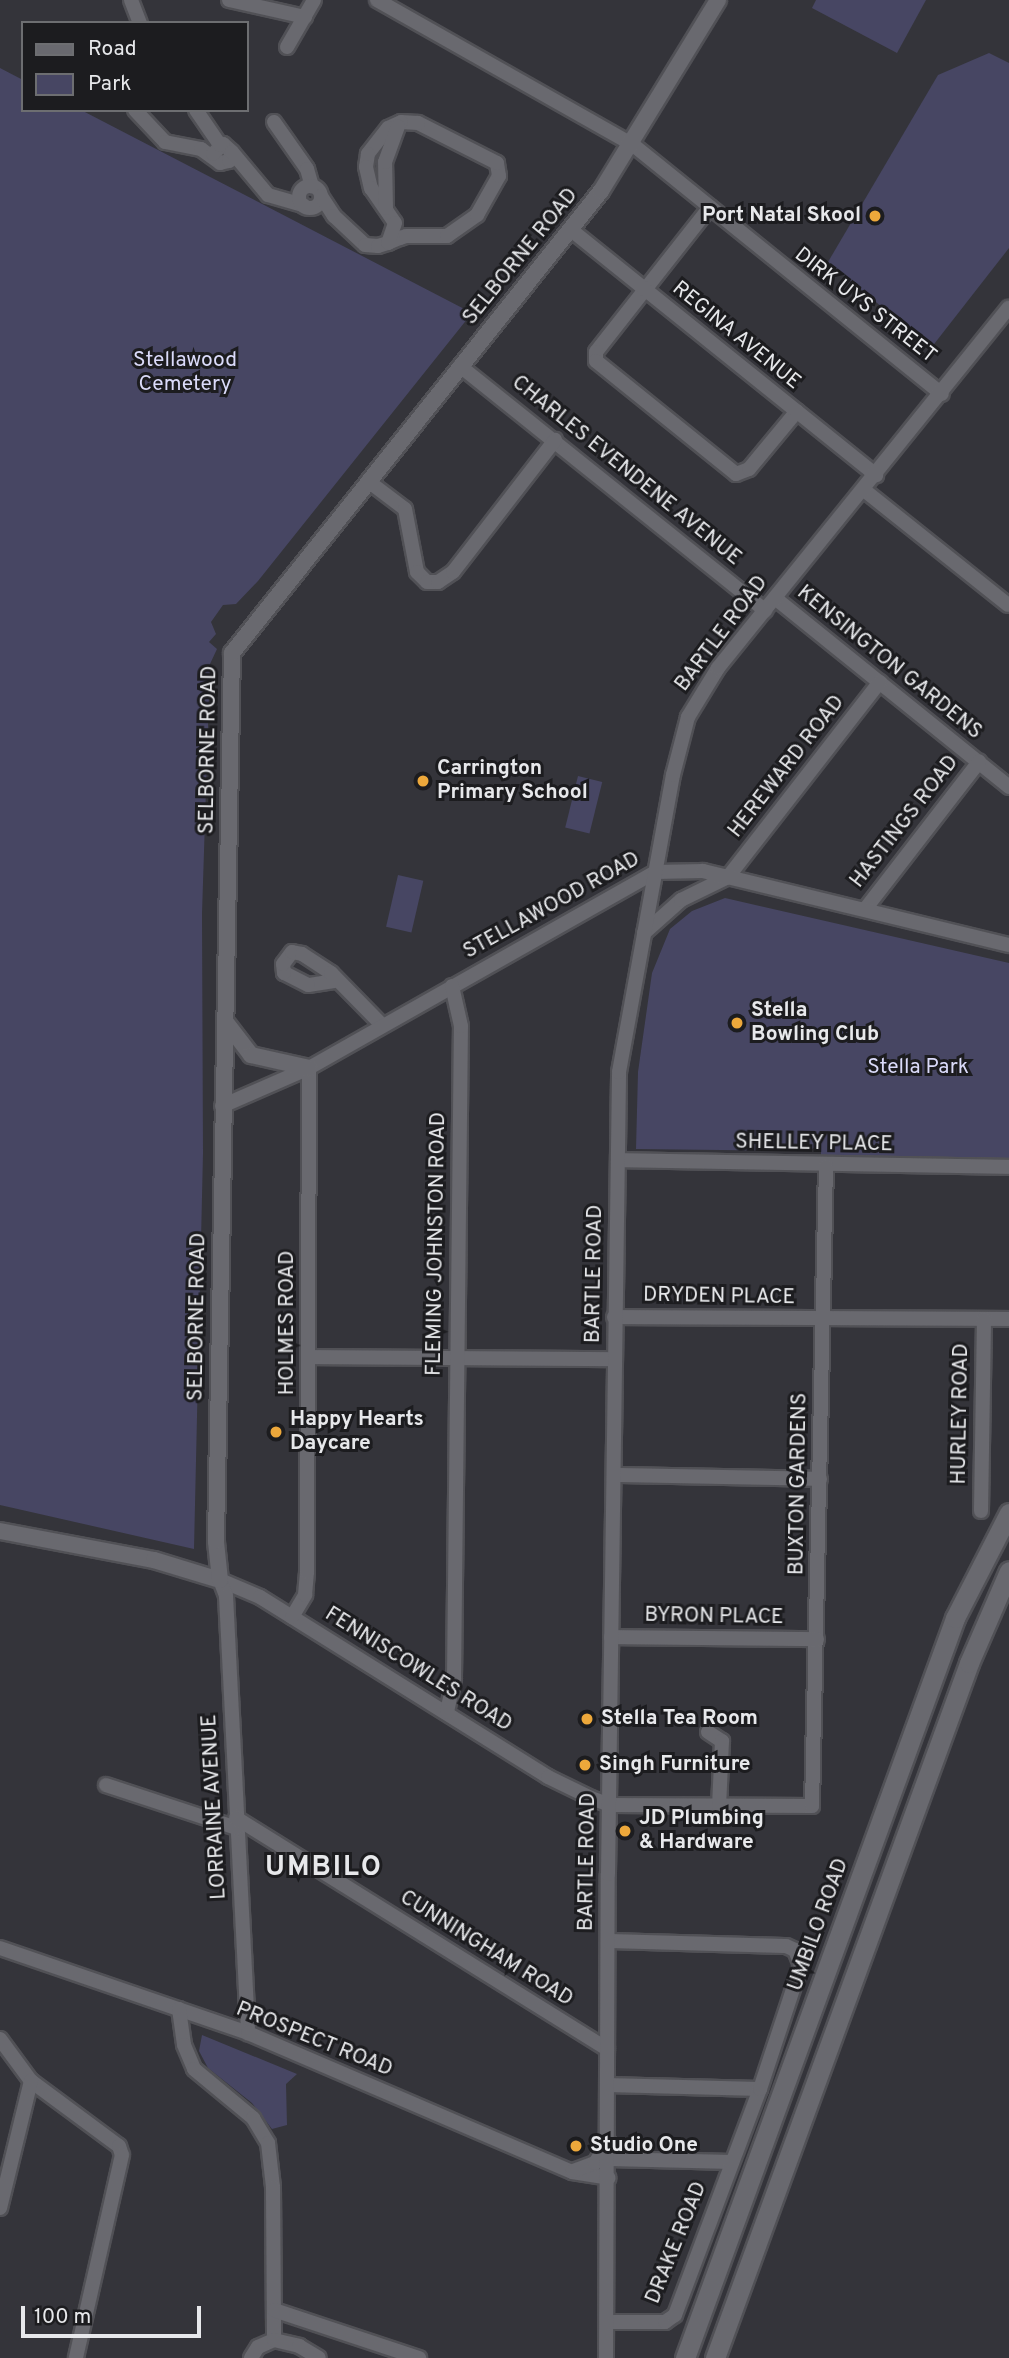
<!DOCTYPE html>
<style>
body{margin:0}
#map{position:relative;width:1009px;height:2358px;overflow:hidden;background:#34343a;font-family:Overpass,sans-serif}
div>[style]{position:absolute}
.green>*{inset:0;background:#474663;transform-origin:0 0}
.roads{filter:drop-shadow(2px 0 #515156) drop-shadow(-2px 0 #515156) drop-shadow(0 2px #515156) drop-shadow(0 -2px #515156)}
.minor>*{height:14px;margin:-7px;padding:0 7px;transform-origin:7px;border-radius:7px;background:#69696f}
.minor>.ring{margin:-7px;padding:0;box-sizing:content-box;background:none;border:14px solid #69696f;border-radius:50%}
.tertiary>*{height:16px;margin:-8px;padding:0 8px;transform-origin:8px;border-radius:8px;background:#69696f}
.secondary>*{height:19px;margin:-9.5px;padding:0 9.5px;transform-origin:9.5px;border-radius:9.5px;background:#69696f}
.dots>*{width:19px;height:19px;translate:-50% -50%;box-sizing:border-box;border:4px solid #1c1c1f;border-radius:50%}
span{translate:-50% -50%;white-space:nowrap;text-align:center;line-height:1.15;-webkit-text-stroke:6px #1c1c1f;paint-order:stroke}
.poi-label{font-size:21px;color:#e7e8eb;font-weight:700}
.right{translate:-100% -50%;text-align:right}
.left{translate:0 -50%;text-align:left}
.street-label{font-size:21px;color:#e7e8eb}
.park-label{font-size:21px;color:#dbdbfa}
.district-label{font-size:28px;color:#e7e8eb;font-weight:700;letter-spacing:2px}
.legend{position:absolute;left:21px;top:21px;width:228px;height:91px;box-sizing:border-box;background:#1c1c1f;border:2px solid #6d6e71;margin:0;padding:9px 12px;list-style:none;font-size:21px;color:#e7e8eb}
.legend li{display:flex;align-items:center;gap:14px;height:35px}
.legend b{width:35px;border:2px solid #6d6e71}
.scale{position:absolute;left:21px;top:2306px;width:180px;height:32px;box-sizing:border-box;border:4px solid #e7e8eb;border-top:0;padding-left:9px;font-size:21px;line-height:24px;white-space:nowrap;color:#e7e8eb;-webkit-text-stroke:5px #1c1c1f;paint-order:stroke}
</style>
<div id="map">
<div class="green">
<div style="clip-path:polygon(816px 0,926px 0,897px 53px,812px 8px)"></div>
<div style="clip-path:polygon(989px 53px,1009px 63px,1009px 248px,931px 348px,828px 262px,938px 75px)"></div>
<div style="clip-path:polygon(0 68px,23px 80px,23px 110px,81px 110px,472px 313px,258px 581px,236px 604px,223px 605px,211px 622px,216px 634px,209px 642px,217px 649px,210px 664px,202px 914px,203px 1153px,194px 1549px,0 1505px)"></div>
<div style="left:578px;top:776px;width:25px;height:53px;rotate:14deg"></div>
<div style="left:398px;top:875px;width:26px;height:53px;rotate:13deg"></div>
<div style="clip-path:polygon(725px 898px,1009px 963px,1009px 1163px,821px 1157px,821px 1144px,808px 1151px,636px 1149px,638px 1072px,652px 973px,670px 929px,692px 911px)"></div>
<div style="clip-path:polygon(202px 2035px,297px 2074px,286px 2084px,287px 2125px,272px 2129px,252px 2103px,208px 2068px,199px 2051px)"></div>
</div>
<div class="roads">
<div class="minor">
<div style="left:131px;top:0;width:25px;rotate:69deg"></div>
<div style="left:229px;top:0;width:78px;rotate:12.6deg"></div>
<div style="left:377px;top:0;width:293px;rotate:29.5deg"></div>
<div style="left:632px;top:144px;width:398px;rotate:38.9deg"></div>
<div style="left:287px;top:47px;width:54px;rotate:-60.1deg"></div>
<div style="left:135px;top:110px;width:44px;rotate:46.8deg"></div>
<div style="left:165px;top:142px;width:37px;rotate:11deg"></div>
<div style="left:201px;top:149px;width:24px;rotate:36deg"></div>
<div style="left:220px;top:163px;width:9px;rotate:-13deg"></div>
<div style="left:229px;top:161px;width:9px;rotate:-72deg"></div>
<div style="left:232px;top:152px;width:12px;rotate:-138deg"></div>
<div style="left:223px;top:144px;width:14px;rotate:135deg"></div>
<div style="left:196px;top:110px;width:42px;rotate:55.6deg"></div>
<div style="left:274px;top:122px;width:57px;rotate:54.9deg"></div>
<div style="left:307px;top:169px;width:18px;rotate:74deg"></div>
<div style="left:232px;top:152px;width:56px;rotate:50.1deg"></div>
<div style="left:268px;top:195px;width:37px;rotate:16deg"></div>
<div class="ring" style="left:299px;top:186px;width:8px;height:8px"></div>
<div style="left:321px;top:196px;width:24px;rotate:57deg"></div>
<div style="left:334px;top:216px;width:42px;rotate:43.1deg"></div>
<div style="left:365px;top:245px;width:13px;rotate:4deg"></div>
<div style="left:378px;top:246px;width:10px;rotate:-17deg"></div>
<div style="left:388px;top:243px;width:2px;rotate:-27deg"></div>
<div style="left:390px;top:242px;width:11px;rotate:-22deg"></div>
<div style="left:400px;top:238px;width:6px;rotate:-18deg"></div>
<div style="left:406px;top:236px;width:41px"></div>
<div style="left:447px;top:236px;width:37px;rotate:-35deg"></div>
<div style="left:477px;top:215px;width:45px;rotate:-60.6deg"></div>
<div style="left:499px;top:176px;width:13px;rotate:-99deg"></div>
<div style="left:497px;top:163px;width:89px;rotate:-153.1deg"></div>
<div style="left:418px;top:123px;width:17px;rotate:-177deg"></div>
<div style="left:401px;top:122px;width:14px;rotate:155deg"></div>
<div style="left:388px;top:128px;width:33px;rotate:128deg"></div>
<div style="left:368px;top:154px;width:13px;rotate:99deg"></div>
<div style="left:366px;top:167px;width:22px;rotate:77deg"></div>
<div style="left:371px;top:188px;width:42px;rotate:55.6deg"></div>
<div style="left:395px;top:223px;width:21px;rotate:109deg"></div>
<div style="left:710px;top:207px;width:184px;rotate:128.2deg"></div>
<div style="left:596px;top:352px;width:9px;rotate:90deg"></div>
<div style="left:596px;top:361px;width:180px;rotate:38.9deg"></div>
<div style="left:736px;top:474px;width:14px;rotate:-21deg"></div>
<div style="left:749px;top:469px;width:75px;rotate:-50.4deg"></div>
<div style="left:386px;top:208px;width:46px;rotate:-91.2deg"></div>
<div style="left:385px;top:162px;width:38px;rotate:-70deg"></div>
<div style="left:570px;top:229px;width:393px;rotate:38.8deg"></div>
<div style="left:460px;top:366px;width:391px;rotate:38.7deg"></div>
<div style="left:368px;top:481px;width:46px;rotate:37.1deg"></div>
<div style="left:405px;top:509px;width:64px;rotate:79.2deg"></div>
<div style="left:417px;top:572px;width:14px;rotate:45deg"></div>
<div style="left:427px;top:582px;width:11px"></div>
<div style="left:438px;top:582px;width:18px;rotate:-34deg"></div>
<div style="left:453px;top:572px;width:167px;rotate:-52.3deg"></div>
<div style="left:864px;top:490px;width:184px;rotate:38.6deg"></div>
<div style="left:775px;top:598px;width:301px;rotate:38.9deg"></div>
<div style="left:866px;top:908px;width:185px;rotate:-52.3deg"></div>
<div style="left:644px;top:933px;width:50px;rotate:-41.7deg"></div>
<div style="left:681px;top:900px;width:52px;rotate:-26.1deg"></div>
<div style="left:728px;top:877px;width:247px;rotate:-52.1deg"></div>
<div style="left:334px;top:981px;width:26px;rotate:171deg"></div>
<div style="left:308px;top:985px;width:27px;rotate:-153deg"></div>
<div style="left:284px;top:973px;width:9px;rotate:-96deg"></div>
<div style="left:283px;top:964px;width:15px;rotate:-53deg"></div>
<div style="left:292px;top:952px;width:10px;rotate:11deg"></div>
<div style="left:302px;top:954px;width:35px;rotate:33deg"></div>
<div style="left:331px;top:973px;width:73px;rotate:45.6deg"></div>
<div style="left:222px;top:1106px;width:95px;rotate:-23.6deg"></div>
<div style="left:309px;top:1068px;width:399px;rotate:-29.5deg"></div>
<div style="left:656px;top:872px;width:47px;rotate:-1.2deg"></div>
<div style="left:703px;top:871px;width:315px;rotate:13.6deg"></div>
<div style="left:618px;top:1160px;width:391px;rotate:1deg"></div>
<div style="left:614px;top:1317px;width:395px;rotate:0.3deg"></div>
<div style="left:309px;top:1357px;width:305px;rotate:0.4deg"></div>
<div style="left:614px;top:1475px;width:206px;rotate:1.1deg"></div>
<div style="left:981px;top:1511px;width:192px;rotate:-89.1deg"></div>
<div style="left:220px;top:1580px;width:43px;rotate:23deg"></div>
<div style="left:260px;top:1597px;width:340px;rotate:32deg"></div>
<div style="left:548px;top:1777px;width:48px;rotate:26deg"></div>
<div style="left:591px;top:1798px;width:20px;rotate:20deg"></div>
<div style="left:610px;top:1805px;width:202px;rotate:0.3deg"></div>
<div style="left:812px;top:1806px;width:640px;rotate:-88.75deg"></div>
<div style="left:220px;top:1580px;width:17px;rotate:69deg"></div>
<div style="left:226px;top:1596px;width:438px;rotate:87.1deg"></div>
<div style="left:292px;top:1617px;width:26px;rotate:-59deg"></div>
<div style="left:305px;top:1595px;width:23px;rotate:-85deg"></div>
<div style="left:307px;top:1572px;width:504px;rotate:-89.77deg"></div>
<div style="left:611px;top:1637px;width:206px;rotate:0.6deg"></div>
<div style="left:447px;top:1712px;width:34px;rotate:-78deg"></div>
<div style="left:454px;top:1679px;width:653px;rotate:-89.39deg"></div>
<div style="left:461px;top:1026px;width:41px;rotate:-102.7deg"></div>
<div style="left:708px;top:1732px;width:17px;rotate:33deg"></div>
<div style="left:722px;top:1741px;width:67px;rotate:92.6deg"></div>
<div style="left:106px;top:1785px;width:138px;rotate:18.2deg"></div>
<div style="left:236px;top:1818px;width:437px;rotate:31.9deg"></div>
<div style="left:0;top:1948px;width:262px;rotate:18.9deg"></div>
<div style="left:248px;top:2033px;width:353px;rotate:23.2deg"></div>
<div style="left:572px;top:2172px;width:37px;rotate:9deg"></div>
<div style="left:179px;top:2009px;width:36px;rotate:82deg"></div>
<div style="left:184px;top:2045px;width:26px;rotate:67deg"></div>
<div style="left:194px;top:2069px;width:77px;rotate:39.7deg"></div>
<div style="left:253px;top:2118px;width:29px;rotate:59deg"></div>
<div style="left:268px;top:2143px;width:44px;rotate:83.5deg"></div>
<div style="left:273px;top:2187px;width:153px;rotate:89.6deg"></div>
<div style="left:0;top:2039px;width:52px;rotate:53.6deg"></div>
<div style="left:31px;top:2081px;width:109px;rotate:36.5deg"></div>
<div style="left:119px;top:2146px;width:9px;rotate:72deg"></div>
<div style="left:122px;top:2155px;width:208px;rotate:102.8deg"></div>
<div style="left:607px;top:2085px;width:153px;rotate:1.5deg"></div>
<div style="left:609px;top:2159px;width:123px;rotate:1.4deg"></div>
<div style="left:573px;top:2171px;width:23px;rotate:-20deg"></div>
<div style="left:595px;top:2163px;width:25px;rotate:-56deg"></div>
<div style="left:0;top:2208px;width:131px;rotate:-76.3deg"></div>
<div style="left:274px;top:2310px;width:153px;rotate:18.3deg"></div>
<div style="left:607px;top:2322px;width:58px"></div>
<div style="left:665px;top:2322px;width:12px;rotate:-35deg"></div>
<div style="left:675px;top:2315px;width:241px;rotate:-69.4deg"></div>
<div style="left:760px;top:2089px;width:131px;rotate:-71.7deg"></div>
<div style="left:801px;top:1965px;width:16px;rotate:-112deg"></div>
<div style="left:795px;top:1950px;width:10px;rotate:-156deg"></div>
<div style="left:786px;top:1946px;width:178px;rotate:-178.4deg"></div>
<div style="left:251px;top:2358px;width:13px;rotate:-58deg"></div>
<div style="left:258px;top:2347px;width:17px;rotate:-24deg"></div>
<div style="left:274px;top:2340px;width:26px;rotate:13deg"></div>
<div style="left:299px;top:2346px;width:23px;rotate:31deg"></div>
<div style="left:606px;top:2358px;width:484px;rotate:-89.8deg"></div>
<div style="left:608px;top:1874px;width:802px;rotate:-89.21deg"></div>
<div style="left:619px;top:1072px;width:302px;rotate:-79.7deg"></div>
<div style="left:673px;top:775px;width:60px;rotate:-75.5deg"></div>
<div style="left:688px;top:717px;width:57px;rotate:-58.5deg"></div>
<div style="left:718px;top:668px;width:463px;rotate:-51.1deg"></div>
</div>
<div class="tertiary">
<div style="left:225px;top:1021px;width:43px;rotate:52.6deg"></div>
<div style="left:251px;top:1055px;width:59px;rotate:12.6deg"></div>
<div style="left:0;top:1531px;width:157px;rotate:10.7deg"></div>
<div style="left:154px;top:1560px;width:69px;rotate:16.9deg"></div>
<div style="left:220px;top:1580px;width:39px;rotate:-96deg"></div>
<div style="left:216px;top:1541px;width:888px;rotate:-88.97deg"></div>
<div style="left:232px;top:653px;width:591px;rotate:-51.39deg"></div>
<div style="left:601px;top:191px;width:224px;rotate:-58.5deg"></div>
</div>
<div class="secondary">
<div style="left:685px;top:2358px;width:788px;rotate:-69.95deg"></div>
<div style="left:955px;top:1618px;width:118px;rotate:-62.8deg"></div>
<div style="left:715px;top:2358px;width:740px;rotate:-69.92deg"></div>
<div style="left:969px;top:1663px;width:100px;rotate:-66.5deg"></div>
</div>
</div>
<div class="dots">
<div style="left:875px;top:216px;background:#eda83b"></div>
<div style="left:423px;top:781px;background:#eda83b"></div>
<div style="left:737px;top:1023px;background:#eda83b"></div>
<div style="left:276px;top:1432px;background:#eda83b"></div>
<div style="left:587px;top:1719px;background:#eda83b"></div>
<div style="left:585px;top:1765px;background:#eda83b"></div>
<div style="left:625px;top:1831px;background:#eda83b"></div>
<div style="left:576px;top:2146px;background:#eda83b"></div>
</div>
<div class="poi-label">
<span class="right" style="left:861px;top:216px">Port Natal Skool</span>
<span class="left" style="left:437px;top:781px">Carrington<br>Primary School</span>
<span class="left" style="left:751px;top:1023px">Stella<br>Bowling Club</span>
<span class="left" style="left:290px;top:1432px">Happy Hearts<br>Daycare</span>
<span class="left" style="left:601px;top:1719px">Stella Tea Room</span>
<span class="left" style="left:599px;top:1765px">Singh Furniture</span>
<span class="left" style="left:639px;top:1831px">JD Plumbing<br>&amp; Hardware</span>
<span class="left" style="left:590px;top:2146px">Studio One</span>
</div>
<div class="street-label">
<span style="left:521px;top:257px;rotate:-51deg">SELBORNE ROAD</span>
<span style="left:865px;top:306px;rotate:38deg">DIRK UYS STREET</span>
<span style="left:736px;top:336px;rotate:39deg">REGINA AVENUE</span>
<span style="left:626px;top:471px;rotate:39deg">CHARLES EVENDENE AVENUE</span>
<span style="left:722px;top:634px;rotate:-53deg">BARTLE ROAD</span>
<span style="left:889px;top:663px;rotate:39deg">KENSINGTON GARDENS</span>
<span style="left:209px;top:750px;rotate:-89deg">SELBORNE ROAD</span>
<span style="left:787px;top:767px;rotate:-52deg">HEREWARD ROAD</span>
<span style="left:905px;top:822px;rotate:-52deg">HASTINGS ROAD</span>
<span style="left:552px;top:906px;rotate:-29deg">STELLAWOOD ROAD</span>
<span style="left:814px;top:1144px;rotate:1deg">SHELLEY PLACE</span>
<span style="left:437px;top:1244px;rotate:-89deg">FLEMING JOHNSTON ROAD</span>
<span style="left:595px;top:1274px;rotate:-89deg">BARTLE ROAD</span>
<span style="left:719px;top:1297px;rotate:1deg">DRYDEN PLACE</span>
<span style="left:198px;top:1317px;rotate:-89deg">SELBORNE ROAD</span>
<span style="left:288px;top:1323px;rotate:-90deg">HOLMES ROAD</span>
<span style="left:961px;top:1414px;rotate:-89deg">HURLEY ROAD</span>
<span style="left:799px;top:1484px;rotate:-89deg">BUXTON GARDENS</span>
<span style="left:714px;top:1617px;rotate:1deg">BYRON PLACE</span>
<span style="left:418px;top:1670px;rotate:32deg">FENNISCOWLES ROAD</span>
<span style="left:215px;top:1807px;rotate:-93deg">LORRAINE AVENUE</span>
<span style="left:588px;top:1862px;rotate:-89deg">BARTLE ROAD</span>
<span style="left:819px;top:1925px;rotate:-70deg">UMBILO ROAD</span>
<span style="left:486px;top:1949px;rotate:32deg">CUNNINGHAM ROAD</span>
<span style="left:314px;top:2040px;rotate:22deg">PROSPECT ROAD</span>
<span style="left:677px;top:2243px;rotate:-68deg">DRAKE ROAD</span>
</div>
<div class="park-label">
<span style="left:185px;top:373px">Stellawood<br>Cemetery</span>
<span style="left:918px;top:1068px">Stella Park</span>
</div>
<div class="district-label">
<span style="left:324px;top:1868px">UMBILO</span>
</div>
<ul class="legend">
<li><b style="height:9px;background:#69696f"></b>Road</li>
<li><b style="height:19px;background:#474663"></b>Park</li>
</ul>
<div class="scale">100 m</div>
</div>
